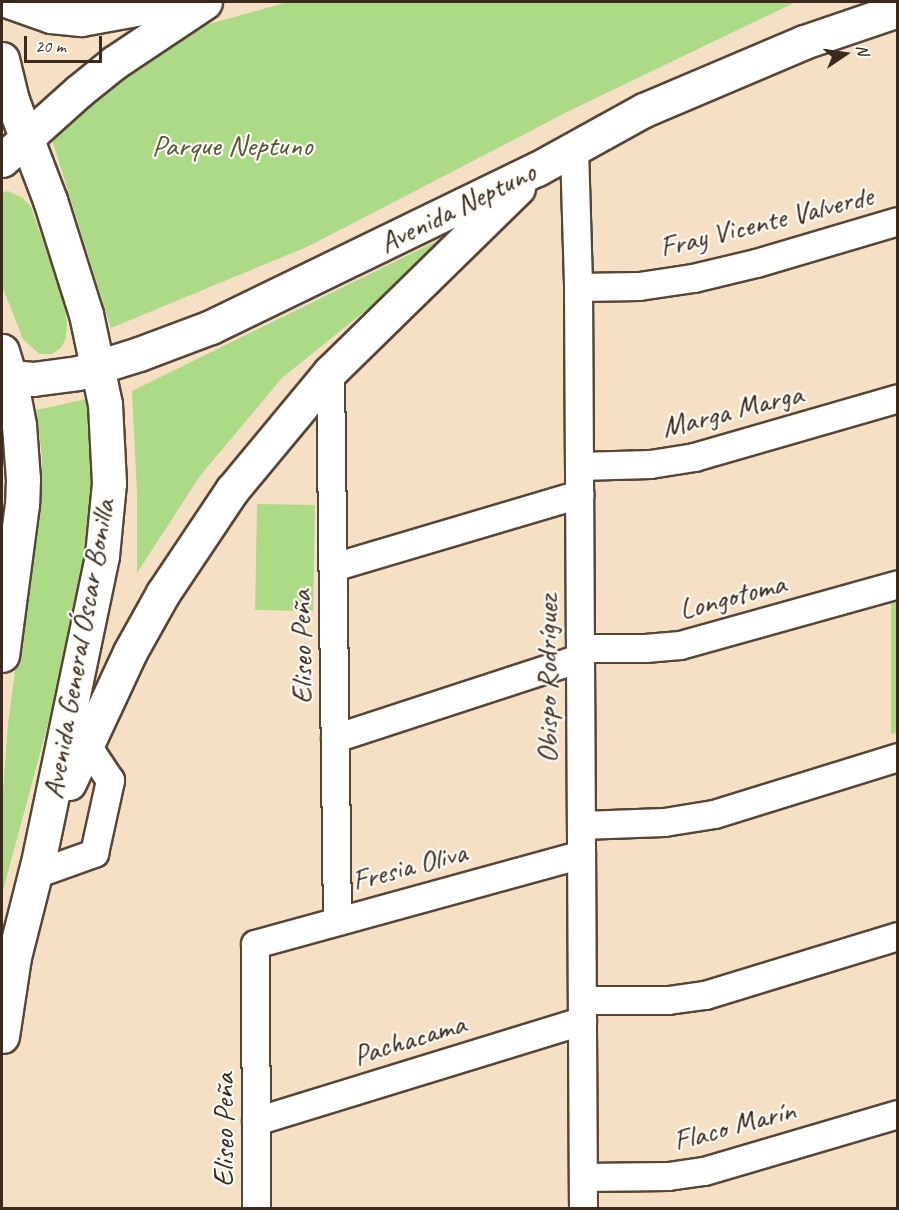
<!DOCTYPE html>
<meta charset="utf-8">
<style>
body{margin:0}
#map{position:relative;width:899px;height:1210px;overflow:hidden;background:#f5e0c6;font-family:Caveat,sans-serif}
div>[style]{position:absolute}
.green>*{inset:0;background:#adda86;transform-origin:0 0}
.roads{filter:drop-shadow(2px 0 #574537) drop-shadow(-2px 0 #574537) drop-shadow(0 2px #574537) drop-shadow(0 -2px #574537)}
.minor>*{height:27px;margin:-13.5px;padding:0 13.5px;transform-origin:13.5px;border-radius:13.5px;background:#fff}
.major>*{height:33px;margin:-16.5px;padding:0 16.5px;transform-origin:16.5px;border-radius:16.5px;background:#fff}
span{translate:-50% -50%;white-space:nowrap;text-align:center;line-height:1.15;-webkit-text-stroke:4.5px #fdfcf7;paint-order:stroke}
.park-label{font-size:30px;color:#585638}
.street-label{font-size:30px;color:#3b2a1e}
.frame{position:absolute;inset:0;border:3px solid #3b2a1e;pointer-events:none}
.north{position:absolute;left:815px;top:24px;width:60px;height:60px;-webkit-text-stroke:4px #fdfcf7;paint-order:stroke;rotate:77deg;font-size:16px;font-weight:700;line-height:24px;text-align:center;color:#3b2a1e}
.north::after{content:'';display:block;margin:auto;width:21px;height:27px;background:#3b2a1e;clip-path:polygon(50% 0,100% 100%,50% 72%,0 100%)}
.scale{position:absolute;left:24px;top:36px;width:78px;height:27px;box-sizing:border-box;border:3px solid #3b2a1e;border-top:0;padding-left:8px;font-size:18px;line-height:21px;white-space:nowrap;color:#3b2a1e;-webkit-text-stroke:4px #fdfcf7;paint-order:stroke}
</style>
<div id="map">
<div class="green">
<div style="clip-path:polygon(288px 2px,796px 2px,569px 111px,309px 246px,111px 328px,49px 130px,177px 33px)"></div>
<div style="clip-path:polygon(8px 191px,23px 198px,31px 207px,64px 302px,67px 323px,66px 338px,61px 348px,52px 354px,39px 354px,23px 339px,2px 286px,2px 193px)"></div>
<div style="clip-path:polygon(449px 235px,453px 240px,282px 378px,200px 476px,137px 573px,137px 494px,132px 391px)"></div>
<div style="clip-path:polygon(87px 399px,92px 482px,86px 564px,71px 639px,2px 894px,2px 805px,8px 724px,32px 544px,41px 492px,42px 456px,36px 410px)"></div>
<div style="left:257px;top:504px;width:58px;height:106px;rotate:1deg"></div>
<div style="clip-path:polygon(897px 590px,898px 732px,891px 734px,891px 591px)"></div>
</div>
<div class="roads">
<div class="minor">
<div style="left:574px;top:149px;width:138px;rotate:88.3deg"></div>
<div style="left:578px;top:287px;width:921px;rotate:89.69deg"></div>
<div style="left:578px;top:287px;width:61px;rotate:-0.9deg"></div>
<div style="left:639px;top:286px;width:55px;rotate:-8.4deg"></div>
<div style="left:693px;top:278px;width:65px;rotate:-13.4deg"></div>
<div style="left:756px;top:263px;width:148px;rotate:-16.5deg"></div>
<div style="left:330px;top:372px;width:548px;rotate:89.27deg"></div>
<div style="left:579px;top:466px;width:71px;rotate:-1.6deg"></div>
<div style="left:650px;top:464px;width:45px;rotate:-9deg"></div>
<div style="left:694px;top:457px;width:212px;rotate:-16.1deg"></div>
<div style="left:333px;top:567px;width:257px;rotate:-16.5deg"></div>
<div style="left:580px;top:648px;width:65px"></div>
<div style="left:645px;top:648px;width:35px;rotate:-5deg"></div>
<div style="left:680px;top:645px;width:226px;rotate:-15.6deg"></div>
<div style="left:335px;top:738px;width:258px;rotate:-18.1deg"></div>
<div style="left:581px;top:825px;width:83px;rotate:-2.1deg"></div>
<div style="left:664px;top:822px;width:51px;rotate:-9.1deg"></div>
<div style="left:714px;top:814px;width:193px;rotate:-17.2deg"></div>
<div style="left:35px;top:874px;width:63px;rotate:-19.6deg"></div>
<div style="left:94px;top:853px;width:75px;rotate:-77.6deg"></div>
<div style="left:110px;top:780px;width:43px;rotate:-123.7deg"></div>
<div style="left:582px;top:1000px;width:86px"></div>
<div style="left:668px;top:1000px;width:37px;rotate:-8deg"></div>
<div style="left:705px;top:995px;width:202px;rotate:-17deg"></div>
<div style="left:256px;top:1121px;width:341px;rotate:-17.1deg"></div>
<div style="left:583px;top:1177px;width:85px;rotate:-0.7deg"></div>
<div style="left:668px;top:1176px;width:36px;rotate:-8deg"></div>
<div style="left:704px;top:1171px;width:202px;rotate:-16.4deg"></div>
<div style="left:256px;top:1208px;width:264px;rotate:-90.2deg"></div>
<div style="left:255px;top:944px;width:338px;rotate:-15.4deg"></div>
</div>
<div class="major">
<div style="left:11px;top:2px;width:42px;rotate:19.3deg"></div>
<div style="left:51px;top:16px;width:30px;rotate:6deg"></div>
<div style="left:81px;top:19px;width:96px;rotate:-10.3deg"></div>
<div style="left:2px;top:59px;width:42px;rotate:76.3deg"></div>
<div style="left:12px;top:100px;width:107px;rotate:69.2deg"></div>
<div style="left:50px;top:200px;width:120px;rotate:72.5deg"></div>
<div style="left:86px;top:314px;width:92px;rotate:78.1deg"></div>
<div style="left:105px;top:404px;width:79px;rotate:87.1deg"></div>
<div style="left:109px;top:483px;width:73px;rotate:95.5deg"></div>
<div style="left:102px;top:556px;width:317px;rotate:101.8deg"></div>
<div style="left:37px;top:866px;width:94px;rotate:104.2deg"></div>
<div style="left:14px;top:957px;width:80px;rotate:98.6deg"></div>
<div style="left:2px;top:160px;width:103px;rotate:-41.9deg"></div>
<div style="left:79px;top:91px;width:46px;rotate:-38.9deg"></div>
<div style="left:115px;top:62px;width:108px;rotate:-33.7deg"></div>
<div style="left:2px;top:351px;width:27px;rotate:73deg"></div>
<div style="left:10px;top:377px;width:49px;rotate:79.4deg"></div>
<div style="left:19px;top:425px;width:54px;rotate:85.8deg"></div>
<div style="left:23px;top:479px;width:25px;rotate:92deg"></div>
<div style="left:22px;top:504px;width:152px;rotate:97.5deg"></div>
<div style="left:10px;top:377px;width:23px;rotate:5deg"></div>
<div style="left:33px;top:379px;width:45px;rotate:-7.6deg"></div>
<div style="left:78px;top:373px;width:64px;rotate:-17.3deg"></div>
<div style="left:139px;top:354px;width:77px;rotate:-20.6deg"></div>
<div style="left:211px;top:327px;width:362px;rotate:-25.9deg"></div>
<div style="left:537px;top:169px;width:122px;rotate:-28.9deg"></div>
<div style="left:644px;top:110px;width:174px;rotate:-23deg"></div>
<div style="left:804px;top:42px;width:99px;rotate:-18.8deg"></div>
<div style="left:69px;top:783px;width:145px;rotate:-65deg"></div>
<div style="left:130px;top:652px;width:68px;rotate:-60.8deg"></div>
<div style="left:163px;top:593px;width:124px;rotate:-56.2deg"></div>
<div style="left:232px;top:490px;width:153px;rotate:-50.3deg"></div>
<div style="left:330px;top:372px;width:263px;rotate:-44.4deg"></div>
</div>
</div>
<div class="park-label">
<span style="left:232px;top:145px">Parque Neptuno</span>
</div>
<div class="street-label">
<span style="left:457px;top:207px;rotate:-26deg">Avenida Neptuno</span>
<span style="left:766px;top:221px;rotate:-14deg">Fray Vicente Valverde</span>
<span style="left:732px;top:410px;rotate:-14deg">Marga Marga</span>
<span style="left:732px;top:596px;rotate:-15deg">Longotoma</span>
<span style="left:301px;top:647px;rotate:-91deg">Eliseo Peña</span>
<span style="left:78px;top:649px;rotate:-80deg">Avenida General Óscar Bonilla</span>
<span style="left:547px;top:679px;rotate:-90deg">Obispo Rodríguez</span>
<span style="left:409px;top:866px;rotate:-15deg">Fresia Oliva</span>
<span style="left:409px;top:1039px;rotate:-17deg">Pachacama</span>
<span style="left:734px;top:1125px;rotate:-15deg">Flaco Marín</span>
<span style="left:223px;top:1130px;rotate:-90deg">Eliseo Peña</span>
</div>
<div class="frame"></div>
<div class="north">N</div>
<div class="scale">20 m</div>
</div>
